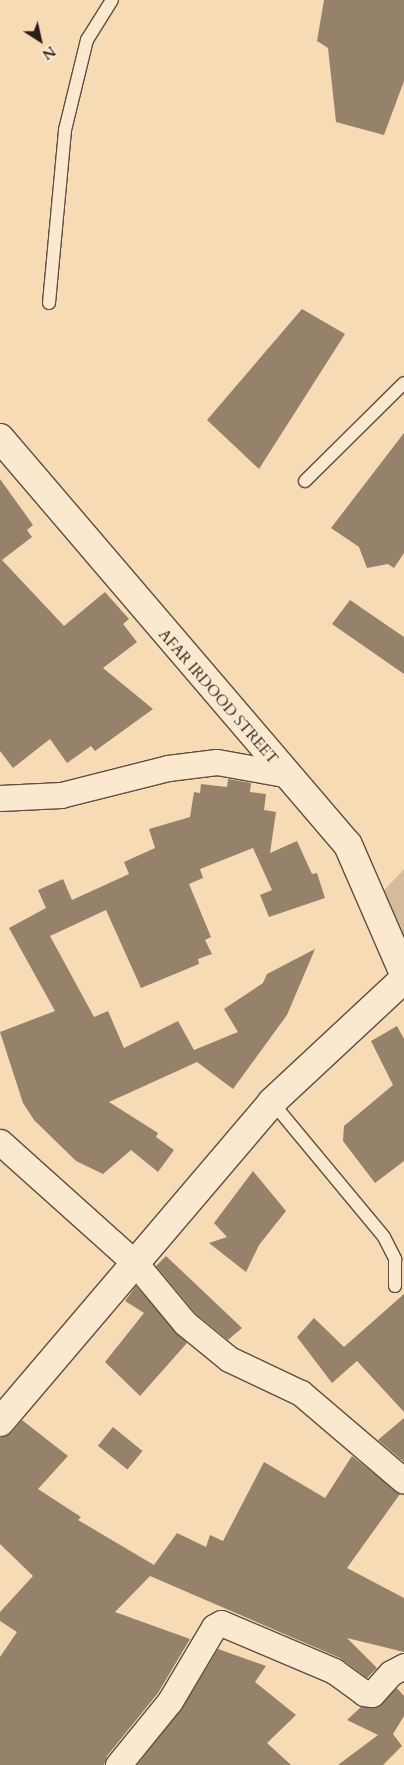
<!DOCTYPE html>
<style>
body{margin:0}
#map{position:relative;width:404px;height:1765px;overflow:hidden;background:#f7dbb5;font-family:Cardo,serif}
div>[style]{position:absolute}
.green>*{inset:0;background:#d4bb9b}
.building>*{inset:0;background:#96816b;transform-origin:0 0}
.roads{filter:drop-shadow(1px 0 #5f4e41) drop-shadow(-1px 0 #5f4e41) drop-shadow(0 1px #5f4e41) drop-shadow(0 -1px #5f4e41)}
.lane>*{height:12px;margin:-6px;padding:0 6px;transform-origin:6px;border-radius:6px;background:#fae8cf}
.street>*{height:25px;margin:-12.5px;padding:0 12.5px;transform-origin:12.5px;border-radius:12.5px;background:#fae8cf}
.secondary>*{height:28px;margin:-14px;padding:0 14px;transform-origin:14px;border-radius:14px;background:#fae8cf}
span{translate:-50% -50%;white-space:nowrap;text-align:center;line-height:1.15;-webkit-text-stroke:4.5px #fae8cf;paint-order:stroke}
.street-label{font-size:15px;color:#2c1f1a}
.north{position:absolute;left:15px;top:15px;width:50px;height:50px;-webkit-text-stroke:4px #fae8cf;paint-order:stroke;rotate:145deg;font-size:14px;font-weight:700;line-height:20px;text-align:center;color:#2c1f1a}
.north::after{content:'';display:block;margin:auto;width:18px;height:22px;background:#2c1f1a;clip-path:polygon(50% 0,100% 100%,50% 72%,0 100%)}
</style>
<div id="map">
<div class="green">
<div style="clip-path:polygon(404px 869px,404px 938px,377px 898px)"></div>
</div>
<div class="building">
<div style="clip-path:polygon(324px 0,404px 0,404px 81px,384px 135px,336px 122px,328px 48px,317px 41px)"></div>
<div style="clip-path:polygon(302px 309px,345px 334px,259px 469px,207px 420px)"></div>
<div style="clip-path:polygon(404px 433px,404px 553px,394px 568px,388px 564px,367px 568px,359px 547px,331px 528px)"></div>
<div style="clip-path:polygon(0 479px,33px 525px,27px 530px,32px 537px,2px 560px,64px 626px,105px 592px,129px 619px,123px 624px,137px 642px,103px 668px,153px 709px,95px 751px,91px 746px,67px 763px,50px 739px,13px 768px,0 751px)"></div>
<div style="clip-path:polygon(350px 600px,404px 637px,404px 674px,332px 624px)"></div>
<div style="clip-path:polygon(228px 779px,251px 783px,250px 792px,266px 794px,264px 810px,276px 812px,270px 853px,297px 841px,312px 874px,317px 873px,325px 898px,269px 917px,260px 895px,272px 890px,253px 848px,200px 869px,203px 878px,189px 884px,211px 937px,205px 940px,212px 954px,198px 959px,199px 964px,141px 988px,106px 910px,50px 936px,94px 1017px,108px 1011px,124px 1048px,178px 1021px,194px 1050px,238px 1032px,224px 1009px,263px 983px,267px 974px,315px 949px,287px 1015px,233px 1089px,197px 1062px,109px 1102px,158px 1133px,156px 1137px,174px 1150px,158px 1172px,131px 1150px,103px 1174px,76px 1161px,34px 1120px,23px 1103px,0 1032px,55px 1011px,9px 928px,46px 908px,38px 890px,63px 879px,72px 900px,129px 874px,124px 862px,155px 848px,149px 829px,190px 817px,194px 792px,200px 793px,201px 784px,227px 787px)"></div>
<div style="clip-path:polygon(397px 1026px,404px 1039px,404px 1161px,375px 1183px,343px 1141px,344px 1126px,393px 1085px,371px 1041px)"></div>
<div style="clip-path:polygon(253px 1171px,286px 1211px,259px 1245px,246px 1272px,209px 1243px,227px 1237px,214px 1223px)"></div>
<div style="clip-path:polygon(166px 1256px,242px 1328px,228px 1340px,195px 1313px,156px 1266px)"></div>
<div style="clip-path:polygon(136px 1286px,187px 1343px,140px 1396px,105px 1362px,144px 1313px,125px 1301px)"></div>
<div style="clip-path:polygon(404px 1294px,404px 1412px,357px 1361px,332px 1383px,297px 1337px,314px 1318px,344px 1347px)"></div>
<div style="clip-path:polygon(404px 1418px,404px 1462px,378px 1440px)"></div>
<div style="clip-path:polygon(22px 1420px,68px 1456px,38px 1489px,81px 1517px,78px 1520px,154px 1565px,177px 1533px,206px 1547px,210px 1535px,223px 1541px,264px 1462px,325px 1498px,352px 1456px,400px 1494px,347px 1568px,404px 1598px,404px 1652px,347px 1638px,377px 1668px,367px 1678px,340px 1658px,150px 1576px,115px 1612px,190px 1639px,158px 1693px,107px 1756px,104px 1765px,0 1765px,0 1657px,17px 1632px,0 1621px,0 1612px,33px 1576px,0 1544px,0 1438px,12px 1432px)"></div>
<div style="left:113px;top:1427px;width:38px;height:24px;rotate:39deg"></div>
<div style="clip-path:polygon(218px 1649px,266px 1666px,255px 1682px,296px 1715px,267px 1743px,291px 1765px,137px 1765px,182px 1708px)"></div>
<div style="clip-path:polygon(397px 1688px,404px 1696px,404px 1716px,393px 1734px,402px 1746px,383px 1765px,338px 1765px,378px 1735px,347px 1720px,361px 1707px,377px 1707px)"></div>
</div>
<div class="roads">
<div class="lane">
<div style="left:49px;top:303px;width:174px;rotate:-84.7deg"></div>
<div style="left:65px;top:130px;width:93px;rotate:-76.3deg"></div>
<div style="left:87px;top:40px;width:47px;rotate:-58deg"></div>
<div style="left:305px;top:481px;width:139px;rotate:-44.7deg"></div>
<div style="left:272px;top:1102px;width:175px;rotate:50.3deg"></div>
<div style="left:384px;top:1237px;width:25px;rotate:63deg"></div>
<div style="left:395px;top:1259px;width:27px;rotate:90deg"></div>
</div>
<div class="street">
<div style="left:0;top:798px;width:61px;rotate:-2.8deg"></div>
<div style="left:61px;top:795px;width:110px;rotate:-14.2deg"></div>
<div style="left:168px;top:768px;width:49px;rotate:-7deg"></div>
<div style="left:217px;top:762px;width:68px;rotate:10.2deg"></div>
<div style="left:0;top:1142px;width:183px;rotate:41.9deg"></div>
<div style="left:136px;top:1264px;width:77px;rotate:50.3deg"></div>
<div style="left:185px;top:1323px;width:57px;rotate:39.3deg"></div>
<div style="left:229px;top:1359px;width:80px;rotate:25.3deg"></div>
<div style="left:301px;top:1393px;width:135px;rotate:40.5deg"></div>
<div style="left:118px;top:1765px;width:82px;rotate:-50.9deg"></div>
<div style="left:170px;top:1701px;width:86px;rotate:-59.3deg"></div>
<div style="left:214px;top:1627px;width:8px;rotate:-30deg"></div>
<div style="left:221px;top:1623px;width:123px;rotate:23deg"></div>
<div style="left:334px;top:1671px;width:37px;rotate:36deg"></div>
<div style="left:364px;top:1693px;width:8px;rotate:7deg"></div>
<div style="left:372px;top:1694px;width:28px;rotate:-48deg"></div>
<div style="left:391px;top:1673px;width:15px;rotate:-28deg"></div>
</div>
<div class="secondary">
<div style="left:0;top:438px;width:535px;rotate:49.47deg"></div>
<div style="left:348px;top:845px;width:141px;rotate:66.5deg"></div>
<div style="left:0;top:1422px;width:420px;rotate:-49.6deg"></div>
<div style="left:272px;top:1102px;width:180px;rotate:-43deg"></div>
</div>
</div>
<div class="street-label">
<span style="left:218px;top:697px;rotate:49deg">AFAR IRDOOD STREET</span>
</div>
<div class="north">N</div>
</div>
